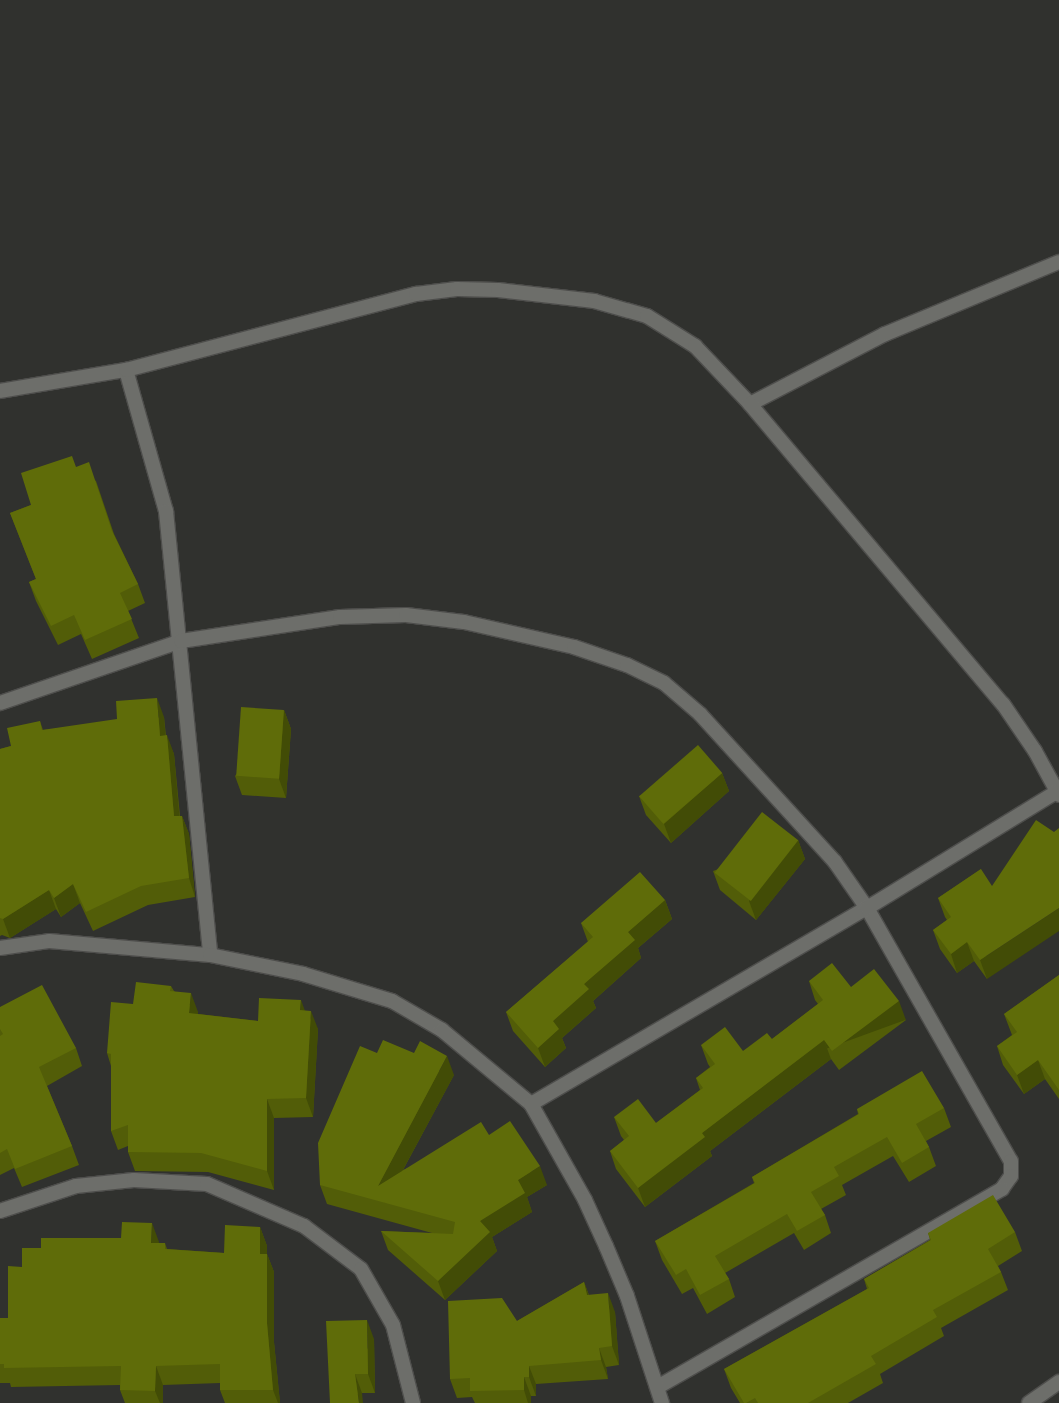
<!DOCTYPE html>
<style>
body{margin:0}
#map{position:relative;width:1059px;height:1403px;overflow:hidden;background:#30312e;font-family:Figtree,sans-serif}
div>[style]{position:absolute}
.roads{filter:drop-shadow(1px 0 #4e4e4c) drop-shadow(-1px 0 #4e4e4c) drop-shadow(0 1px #4e4e4c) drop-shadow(0 -1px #4e4e4c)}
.minor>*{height:14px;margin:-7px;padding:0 7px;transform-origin:7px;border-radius:7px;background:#6d6e6a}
.wall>*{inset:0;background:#525d08}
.shaded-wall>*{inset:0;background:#424c06;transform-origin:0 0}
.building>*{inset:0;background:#5f6c09;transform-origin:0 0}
span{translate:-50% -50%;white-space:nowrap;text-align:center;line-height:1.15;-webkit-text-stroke:4.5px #181917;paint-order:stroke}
</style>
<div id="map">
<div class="roads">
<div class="minor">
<div style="left:126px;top:370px;width:147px;rotate:74.2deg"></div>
<div style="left:166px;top:511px;width:446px;rotate:84.3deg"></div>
<div style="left:0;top:391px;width:128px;rotate:-9.5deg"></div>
<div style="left:126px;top:370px;width:300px;rotate:-14.7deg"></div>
<div style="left:416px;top:294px;width:41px;rotate:-7deg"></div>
<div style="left:457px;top:289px;width:41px;rotate:1.4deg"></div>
<div style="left:498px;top:290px;width:97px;rotate:6.5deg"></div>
<div style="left:594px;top:301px;width:55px;rotate:15.8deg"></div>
<div style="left:647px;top:316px;width:57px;rotate:32deg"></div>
<div style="left:695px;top:346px;width:80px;rotate:46.5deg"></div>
<div style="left:750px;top:404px;width:152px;rotate:-27.4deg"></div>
<div style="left:885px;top:334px;width:188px;rotate:-22.5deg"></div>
<div style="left:750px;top:404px;width:392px;rotate:49.9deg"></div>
<div style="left:1003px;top:704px;width:57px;rotate:55.8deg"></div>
<div style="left:1035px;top:751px;width:50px;rotate:61.4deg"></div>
<div style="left:0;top:703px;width:191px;rotate:-18.9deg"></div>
<div style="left:181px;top:641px;width:161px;rotate:-8.6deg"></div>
<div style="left:340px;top:617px;width:66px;rotate:-1.7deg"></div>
<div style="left:406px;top:615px;width:58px;rotate:6.9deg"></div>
<div style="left:464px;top:622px;width:113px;rotate:12.8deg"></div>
<div style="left:574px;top:647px;width:56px;rotate:18.8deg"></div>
<div style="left:627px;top:665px;width:41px;rotate:25.9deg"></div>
<div style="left:664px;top:683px;width:48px;rotate:40.7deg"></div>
<div style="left:700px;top:714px;width:200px;rotate:47.6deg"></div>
<div style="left:835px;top:862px;width:56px;rotate:55.2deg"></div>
<div style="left:867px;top:908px;width:291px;rotate:60.4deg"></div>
<div style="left:1011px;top:1161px;width:15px;rotate:90deg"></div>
<div style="left:1011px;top:1176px;width:16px;rotate:125deg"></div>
<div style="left:1002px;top:1189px;width:396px;rotate:150.1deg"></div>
<div style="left:0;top:948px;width:49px;rotate:-8.1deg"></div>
<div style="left:49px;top:941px;width:162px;rotate:5deg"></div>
<div style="left:210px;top:955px;width:95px;rotate:11.5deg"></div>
<div style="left:303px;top:974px;width:93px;rotate:16.9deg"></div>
<div style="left:392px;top:1001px;width:58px;rotate:30.1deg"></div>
<div style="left:442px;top:1030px;width:116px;rotate:39.7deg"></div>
<div style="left:531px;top:1104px;width:110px;rotate:60.6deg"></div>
<div style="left:585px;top:1200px;width:51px;rotate:65.5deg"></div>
<div style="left:606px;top:1246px;width:54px;rotate:67.2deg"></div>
<div style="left:627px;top:1296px;width:113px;rotate:71.9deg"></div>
<div style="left:531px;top:1104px;width:389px;rotate:-30.3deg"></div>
<div style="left:867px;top:908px;width:222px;rotate:-31.5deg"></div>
<div style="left:0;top:1211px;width:80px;rotate:-18.2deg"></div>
<div style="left:76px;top:1186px;width:58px;rotate:-5.9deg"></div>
<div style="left:134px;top:1180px;width:73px;rotate:3.1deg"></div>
<div style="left:207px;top:1184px;width:106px;rotate:23.4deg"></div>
<div style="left:304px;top:1226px;width:71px;rotate:37deg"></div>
<div style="left:361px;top:1269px;width:64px;rotate:60.3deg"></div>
<div style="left:393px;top:1325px;width:81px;rotate:75.6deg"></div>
<div style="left:1029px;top:1403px;width:37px;rotate:-35deg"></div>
</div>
</div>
<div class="wall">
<div style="clip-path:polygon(76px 467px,96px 481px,114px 534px,138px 584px,145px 603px,128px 611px,139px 638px,92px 659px,81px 634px,58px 645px,36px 601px,29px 582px,36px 579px,10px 513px,31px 505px)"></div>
<div style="clip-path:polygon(284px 710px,291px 729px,286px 798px,242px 795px,235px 776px)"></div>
<div style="clip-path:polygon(164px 717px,166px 736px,174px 754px,180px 816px,182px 816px,189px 834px,195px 897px,148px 905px,93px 931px,80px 903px,61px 917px,56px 909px,10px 938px,2px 935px,0 936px,0 749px,11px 746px,40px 721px,43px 730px)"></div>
<div style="clip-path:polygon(722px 773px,729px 791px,671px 843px,646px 815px,639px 796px)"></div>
<div style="clip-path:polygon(798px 840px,805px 859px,756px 920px,720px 890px,713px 871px)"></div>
<div style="clip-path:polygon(981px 869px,987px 979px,974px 961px,957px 973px,940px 949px,933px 930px,947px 920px,945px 917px,938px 898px)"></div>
<div style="clip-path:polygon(665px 900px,672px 919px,638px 948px,641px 958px,593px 1001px,596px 1008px,562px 1038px,566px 1048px,545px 1067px,513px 1031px,506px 1012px,588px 942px,581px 923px)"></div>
<div style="clip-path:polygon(1059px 975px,1059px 1099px,1045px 1079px,1024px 1094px,1003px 1065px,997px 1046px,1012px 1035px,1004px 1014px)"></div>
<div style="clip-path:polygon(809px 981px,851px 987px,906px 1020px,839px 1070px,831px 1059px,710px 1151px,712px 1156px,645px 1207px,616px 1169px,610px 1151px,624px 1140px,621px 1136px,614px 1117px,656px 1123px,700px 1090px,696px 1078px,710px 1067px,708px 1064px,701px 1045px,743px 1051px,772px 1039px,818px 1004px,815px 1000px)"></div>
<div style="clip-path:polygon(171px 986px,174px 991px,198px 1012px,198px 1014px,258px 1021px,304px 1010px,318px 1029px,313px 1117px,274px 1118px,274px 1190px,208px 1172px,135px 1171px,128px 1152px,128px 1146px,118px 1150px,111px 1131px,111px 1066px,107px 1053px,133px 1004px)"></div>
<div style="clip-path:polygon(0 1007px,76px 1048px,82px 1066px,47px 1086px,72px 1146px,79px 1165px,22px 1187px,14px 1168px,0 1175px)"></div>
<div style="clip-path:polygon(377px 1053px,454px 1075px,403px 1170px,489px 1135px,547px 1185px,527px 1197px,532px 1212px,492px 1237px,497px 1251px,445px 1300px,388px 1250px,381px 1231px,432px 1233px,327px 1204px,320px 1185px)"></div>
<div style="clip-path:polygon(944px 1108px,951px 1127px,926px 1141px,929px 1147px,936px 1166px,909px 1182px,893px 1156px,842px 1185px,846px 1195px,821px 1209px,825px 1215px,831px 1233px,804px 1250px,794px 1233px,725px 1273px,729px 1279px,735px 1297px,707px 1314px,693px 1288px,682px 1294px,662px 1260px,655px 1241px,754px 1183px,752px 1177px,858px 1114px,857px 1109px)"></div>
<div style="clip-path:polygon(260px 1227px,267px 1246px,267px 1254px,274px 1272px,274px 1342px,280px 1403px,225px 1403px,220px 1390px,220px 1383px,163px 1385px,163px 1403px,125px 1403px,120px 1390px,120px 1385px,11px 1387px,10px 1383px,0 1383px,0 1318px,8px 1318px,22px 1267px,41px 1248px,159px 1242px,158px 1243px,165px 1243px,167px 1249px,224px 1253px)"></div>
<div style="clip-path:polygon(1015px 1232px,1022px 1251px,998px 1266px,1001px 1272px,1008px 1290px,941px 1328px,944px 1336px,880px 1374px,883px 1383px,848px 1403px,740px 1403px,731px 1388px,724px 1369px,867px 1289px,864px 1279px,930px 1240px,928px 1233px)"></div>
<div style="clip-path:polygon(584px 1282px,589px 1295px,615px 1312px,619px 1365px,606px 1367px,608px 1379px,536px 1384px,536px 1396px,531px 1396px,531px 1403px,475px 1403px,472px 1397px,457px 1398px,450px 1379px,517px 1321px)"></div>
<div style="clip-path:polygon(374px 1339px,375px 1393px,362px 1393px,330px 1403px)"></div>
</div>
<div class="shaded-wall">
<div style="clip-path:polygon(157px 698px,164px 717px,167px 755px,160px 736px)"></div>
<div style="clip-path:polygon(284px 710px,291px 729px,286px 798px,279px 779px)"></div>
<div style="clip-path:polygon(167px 735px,174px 754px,181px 835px,174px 816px)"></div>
<div style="clip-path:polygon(722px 773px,729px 791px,671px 843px,664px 824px)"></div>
<div style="clip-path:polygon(182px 816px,189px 834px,195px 897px,189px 878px)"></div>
<div style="clip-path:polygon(798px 840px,805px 859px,756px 920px,749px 901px)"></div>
<div style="clip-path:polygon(73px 884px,80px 903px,61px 917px,54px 898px)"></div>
<div style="clip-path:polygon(49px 890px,56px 909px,10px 938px,3px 919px)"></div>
<div style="clip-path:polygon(665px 900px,672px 919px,638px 948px,641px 958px,593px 1001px,596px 1008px,562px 1038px,566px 1048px,545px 1067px,538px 1048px,553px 1021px,628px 932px)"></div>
<div style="clip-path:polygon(1059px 908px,1059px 931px,987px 979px,980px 960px)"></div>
<div style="clip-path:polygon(967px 942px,974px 961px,957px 973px,951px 954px)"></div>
<div style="clip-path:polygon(191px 993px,198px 1012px,196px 1032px,189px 1013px)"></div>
<div style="clip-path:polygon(301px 1000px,308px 1019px,300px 1010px)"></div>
<div style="left:899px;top:1001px;width:20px;height:84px;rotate:70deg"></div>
<div style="clip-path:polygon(311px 1011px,318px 1029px,313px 1117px,306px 1098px)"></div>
<div style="clip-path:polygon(824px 1040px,831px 1059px,710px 1151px,712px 1156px,645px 1207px,638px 1188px,702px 1133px)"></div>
<div style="clip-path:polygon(447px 1056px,454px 1075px,385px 1203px,378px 1186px)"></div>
<div style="clip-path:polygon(1038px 1060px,1045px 1079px,1024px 1094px,1017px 1075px)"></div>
<div style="clip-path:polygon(267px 1099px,274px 1118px,274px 1190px,267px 1171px)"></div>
<div style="clip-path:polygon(540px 1166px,547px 1185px,527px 1197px,532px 1212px,492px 1237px,497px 1251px,445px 1300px,438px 1281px,480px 1221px,518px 1180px)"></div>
<div style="clip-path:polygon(152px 1223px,159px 1242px,158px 1262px,151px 1243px)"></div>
<div style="clip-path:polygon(260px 1227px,267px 1246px,267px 1272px,260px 1254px)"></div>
<div style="clip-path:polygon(267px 1254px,274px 1272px,274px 1342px,280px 1403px,278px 1403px,273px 1390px,267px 1323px)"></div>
<div style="clip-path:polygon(584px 1282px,591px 1301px,587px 1295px)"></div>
<div style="clip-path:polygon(608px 1293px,615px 1312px,619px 1365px,612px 1346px)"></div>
<div style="clip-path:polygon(367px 1320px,374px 1339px,375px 1393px,368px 1374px)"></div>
<div style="clip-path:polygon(599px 1348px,606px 1367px,608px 1379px,601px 1360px)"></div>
<div style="clip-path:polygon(156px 1366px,163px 1385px,163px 1403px,160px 1403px,155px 1391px)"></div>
<div style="clip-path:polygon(529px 1366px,536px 1384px,536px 1396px,529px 1377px)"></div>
<div style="clip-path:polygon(355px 1374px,362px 1393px,363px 1403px,359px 1403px)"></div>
<div style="clip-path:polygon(524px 1377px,531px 1396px,531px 1403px,528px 1403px,524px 1390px)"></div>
</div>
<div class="building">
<div style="clip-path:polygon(72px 456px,76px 467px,89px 462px,112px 531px,138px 584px,120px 593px,132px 619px,85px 640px,74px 615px,51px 626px,29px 582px,36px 579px,10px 513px,31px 505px,21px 473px)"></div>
<div style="clip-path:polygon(157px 698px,160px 736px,167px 735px,174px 816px,182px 816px,189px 878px,141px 886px,86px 912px,73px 884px,54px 898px,49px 890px,3px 919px,0 918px,0 749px,11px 746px,7px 728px,40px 721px,42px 730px,117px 719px,116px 701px)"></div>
<div style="left:241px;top:707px;width:43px;height:69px;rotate:4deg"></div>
<div style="left:698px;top:745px;width:37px;height:78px;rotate:49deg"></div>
<div style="left:762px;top:812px;width:46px;height:77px;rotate:38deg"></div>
<div style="clip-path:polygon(1036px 820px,1054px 832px,1059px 828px,1059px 908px,980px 960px,967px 942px,951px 954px,933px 930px,951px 917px,938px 898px,981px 869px,992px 886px)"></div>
<div style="clip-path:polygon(640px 872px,665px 900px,628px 932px,635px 940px,584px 984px,589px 989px,553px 1021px,559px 1029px,538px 1048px,506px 1012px,593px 937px,581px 923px)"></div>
<div style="clip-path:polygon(832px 963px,851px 987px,874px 969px,899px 1001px,832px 1051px,824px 1040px,702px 1133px,705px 1137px,638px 1188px,610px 1151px,629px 1136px,614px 1117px,638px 1099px,656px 1123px,703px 1088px,696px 1078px,715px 1064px,701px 1045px,725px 1027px,743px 1051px,767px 1033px,772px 1039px,823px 1000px,809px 981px)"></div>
<div style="clip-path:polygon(1059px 975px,1059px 1090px,1038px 1060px,1017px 1075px,997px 1046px,1017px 1032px,1004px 1014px)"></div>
<div style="clip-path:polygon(136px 982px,171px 986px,170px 991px,191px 993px,189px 1013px,258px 1021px,259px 998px,301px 1000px,300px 1010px,311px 1011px,306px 1098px,267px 1099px,267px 1171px,201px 1153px,128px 1152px,128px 1125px,111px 1131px,111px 1054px,107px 1053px,111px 1002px,133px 1004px)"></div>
<div style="clip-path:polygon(42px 985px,76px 1048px,39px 1067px,72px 1146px,15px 1169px,7px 1149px,0 1153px,0 1036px,3px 1034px,0 1029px,0 1007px)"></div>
<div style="clip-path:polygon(383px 1040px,414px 1053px,420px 1041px,447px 1056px,378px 1186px,481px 1122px,489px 1135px,510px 1121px,540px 1166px,518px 1180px,525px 1193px,480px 1221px,490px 1232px,438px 1281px,381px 1231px,453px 1234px,455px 1222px,320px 1185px,318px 1143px,360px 1046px,377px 1053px)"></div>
<div style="clip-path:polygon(922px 1071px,944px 1108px,916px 1124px,929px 1147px,902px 1163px,887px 1137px,834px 1167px,839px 1176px,811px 1192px,825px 1215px,797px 1231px,787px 1214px,715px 1256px,729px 1279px,700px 1295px,686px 1269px,676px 1275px,655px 1241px,755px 1183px,752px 1177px,859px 1114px,857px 1109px)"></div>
<div style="clip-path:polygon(993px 1195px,1015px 1232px,988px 1249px,1001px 1272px,933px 1310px,937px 1317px,871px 1356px,876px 1364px,808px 1403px,758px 1403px,755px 1398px,746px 1403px,744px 1403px,724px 1369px,869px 1288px,864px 1279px,931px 1240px,928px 1233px)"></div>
<div style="clip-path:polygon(122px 1222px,152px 1223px,151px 1243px,165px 1243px,165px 1249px,224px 1253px,225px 1225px,260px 1227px,260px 1254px,267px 1254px,267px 1323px,273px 1390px,220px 1390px,220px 1364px,156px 1366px,155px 1391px,120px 1390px,121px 1366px,4px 1368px,4px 1364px,0 1364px,0 1318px,8px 1318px,8px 1266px,22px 1267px,22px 1248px,41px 1248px,41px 1238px,121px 1238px)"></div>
<div style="clip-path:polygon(584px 1282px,587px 1295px,608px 1293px,612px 1346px,599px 1348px,601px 1360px,529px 1366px,529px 1377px,524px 1377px,524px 1390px,470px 1391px,470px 1378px,450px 1379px,448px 1301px,502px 1298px,517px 1321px)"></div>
<div style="clip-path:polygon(367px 1320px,368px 1374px,355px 1374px,359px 1403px,330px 1403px,326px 1321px)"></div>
</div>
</div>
